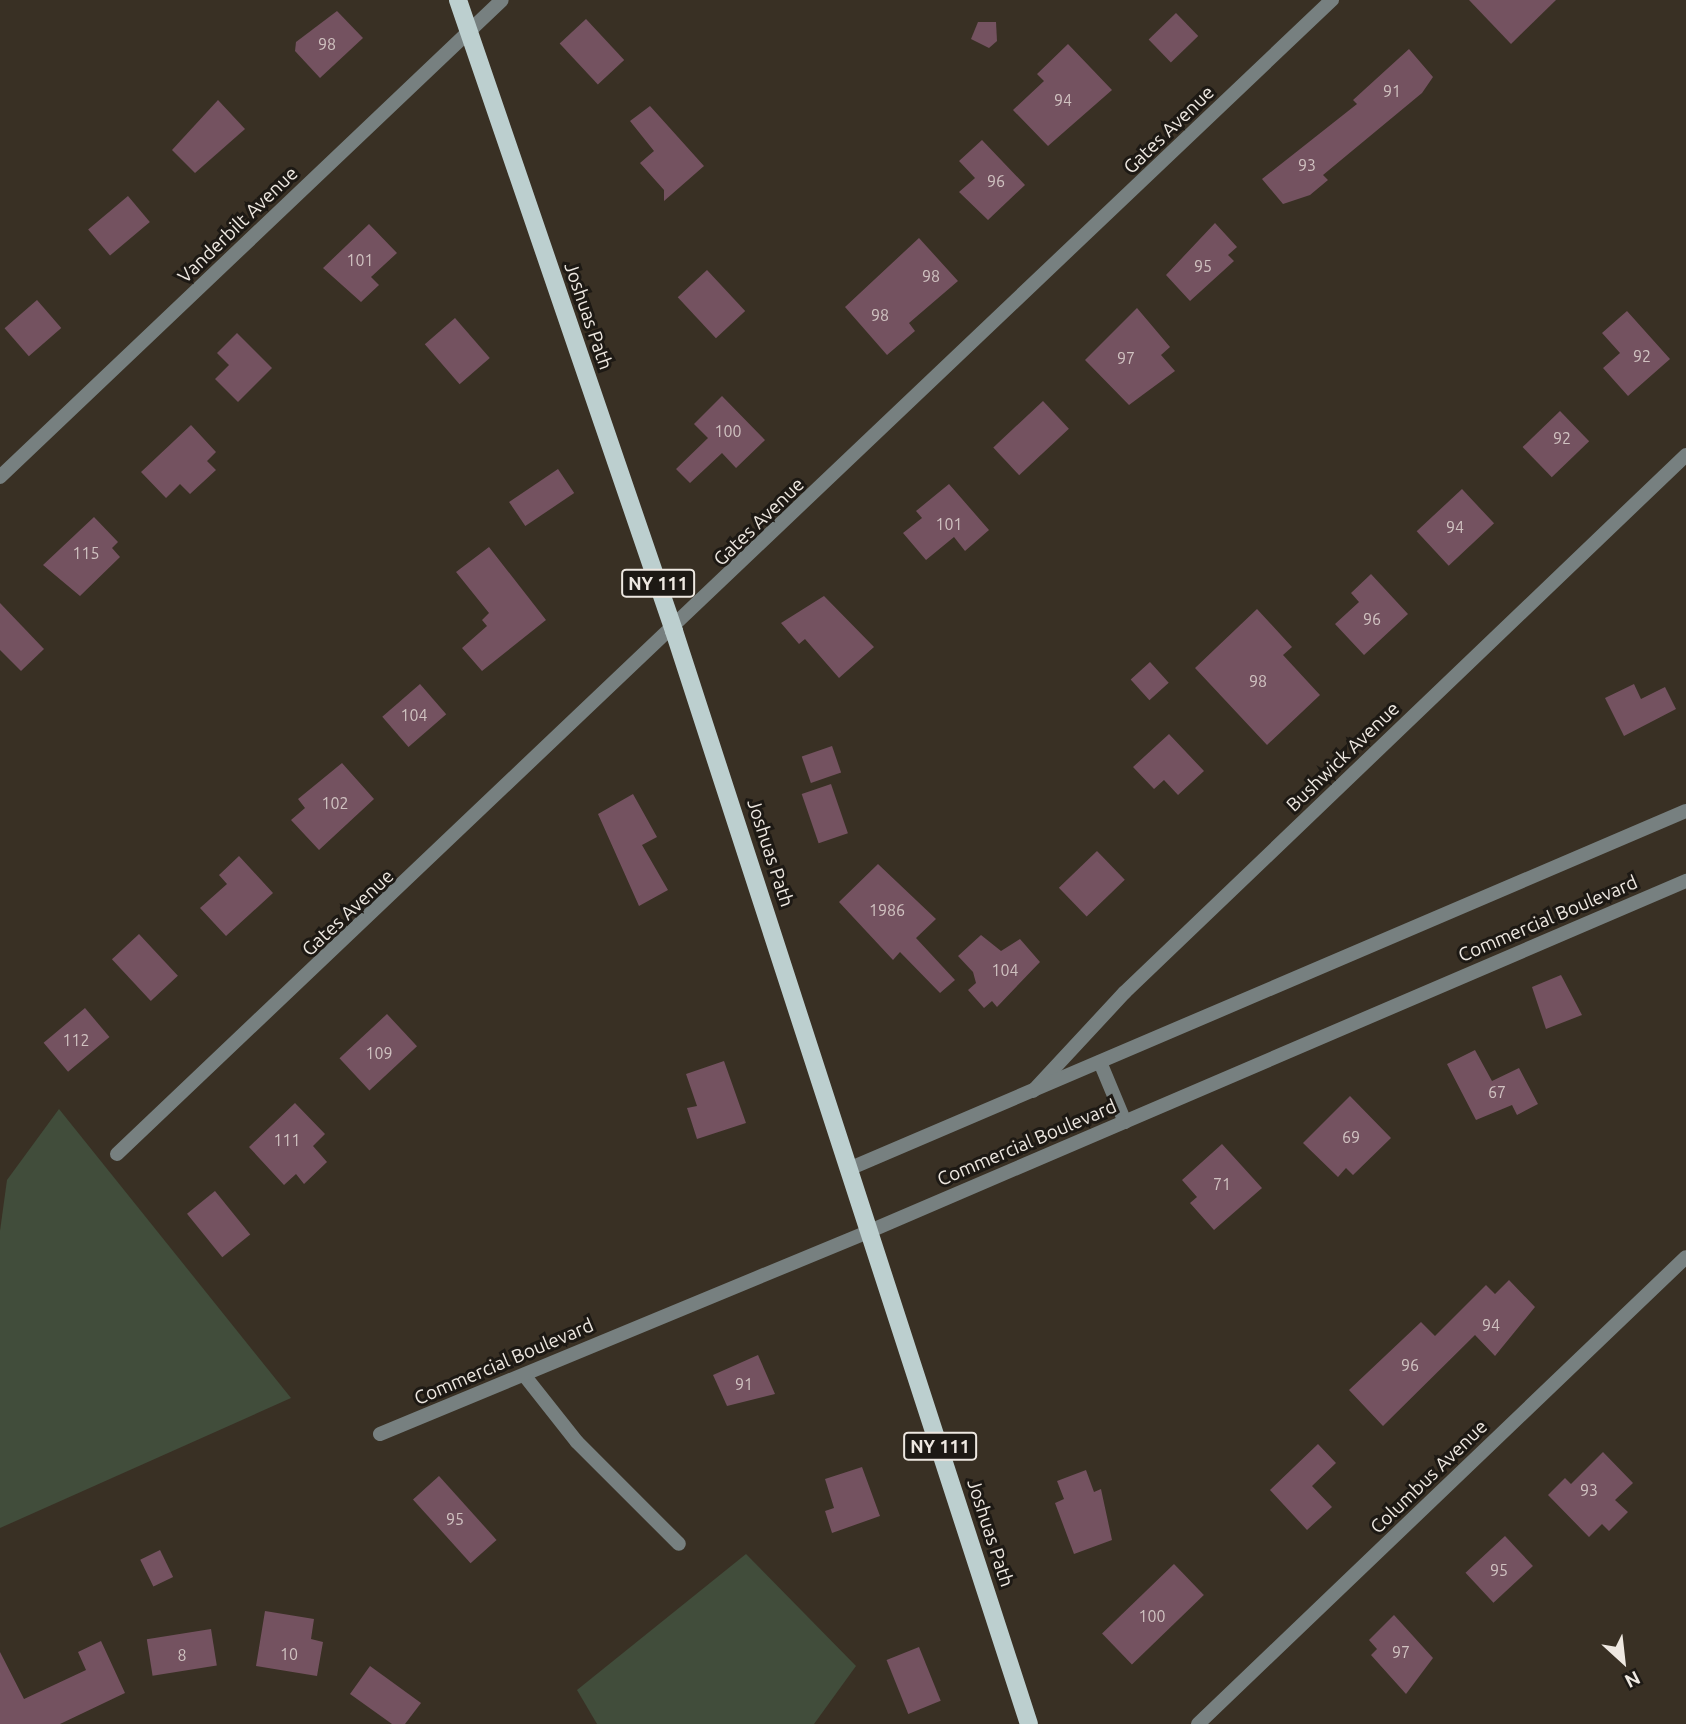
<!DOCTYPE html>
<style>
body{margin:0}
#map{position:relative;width:1686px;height:1724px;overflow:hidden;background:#393024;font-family:Ubuntu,sans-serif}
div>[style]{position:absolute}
.green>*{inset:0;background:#414d3b}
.building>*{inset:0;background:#745260;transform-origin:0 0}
.service>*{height:14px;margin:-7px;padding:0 7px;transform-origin:7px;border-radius:7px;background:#778080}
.minor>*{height:14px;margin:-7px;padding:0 7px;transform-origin:7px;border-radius:7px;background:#778080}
.primary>*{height:18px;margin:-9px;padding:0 9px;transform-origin:9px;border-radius:9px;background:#bccfcf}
span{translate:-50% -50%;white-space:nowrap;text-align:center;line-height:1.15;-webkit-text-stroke:6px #1d1914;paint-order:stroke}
.number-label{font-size:16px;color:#d0c2c1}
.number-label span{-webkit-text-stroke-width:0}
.shield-label span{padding:2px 5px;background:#1d1914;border:2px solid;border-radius:5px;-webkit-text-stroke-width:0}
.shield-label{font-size:18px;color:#eee8e1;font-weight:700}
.street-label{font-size:19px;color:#eee8e1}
.north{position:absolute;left:1588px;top:1626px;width:70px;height:70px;-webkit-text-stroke:5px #1d1914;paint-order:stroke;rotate:153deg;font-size:19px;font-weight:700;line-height:28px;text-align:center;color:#eee8e1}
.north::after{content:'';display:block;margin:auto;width:24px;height:32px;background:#eee8e1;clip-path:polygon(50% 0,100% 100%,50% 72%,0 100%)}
</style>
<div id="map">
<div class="green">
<div style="clip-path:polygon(59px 1109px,291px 1398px,0 1528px,0 1231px,7px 1180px)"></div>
<div style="clip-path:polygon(746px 1554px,856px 1666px,814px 1724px,597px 1724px,577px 1690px)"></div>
</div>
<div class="building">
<div style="clip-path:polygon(1469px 0,1556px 0,1511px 44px)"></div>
<div style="clip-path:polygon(337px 11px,363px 38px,320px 78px,295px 51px,296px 42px)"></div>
<div style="left:1176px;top:13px;width:32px;height:38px;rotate:46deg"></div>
<div style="left:586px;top:19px;width:56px;height:36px;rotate:47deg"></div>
<div style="clip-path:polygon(978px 22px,996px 22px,997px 41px,989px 48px,971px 39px)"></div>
<div style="clip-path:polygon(1068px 44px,1112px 90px,1048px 146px,1013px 110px,1044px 81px,1037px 74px)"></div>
<div style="clip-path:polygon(1409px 49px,1433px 77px,1422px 93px,1323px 175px,1328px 180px,1310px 195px,1283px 204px,1262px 179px,1357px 104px,1353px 100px)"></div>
<div style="clip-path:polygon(218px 100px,245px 129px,195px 173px,172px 150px)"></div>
<div style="clip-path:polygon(650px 106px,704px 166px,664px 201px,664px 190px,640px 163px,654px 151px,630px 121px)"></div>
<div style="clip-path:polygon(982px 140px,1025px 185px,988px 220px,959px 192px,975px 178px,959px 161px)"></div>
<div style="left:128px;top:196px;width:34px;height:52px;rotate:50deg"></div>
<div style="clip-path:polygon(1215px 223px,1237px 247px,1228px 255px,1234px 261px,1190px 301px,1166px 275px)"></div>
<div style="clip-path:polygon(369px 224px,397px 253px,371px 277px,379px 285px,361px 302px,323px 268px)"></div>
<div style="clip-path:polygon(919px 238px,958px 281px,909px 323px,915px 331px,887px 355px,845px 307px)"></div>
<div style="left:707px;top:270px;width:56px;height:40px;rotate:47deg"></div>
<div style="left:37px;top:300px;width:37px;height:43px;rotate:49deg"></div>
<div style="clip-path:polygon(1137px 308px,1170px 347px,1161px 355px,1175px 371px,1129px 405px,1085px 360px)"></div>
<div style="clip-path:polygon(1627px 311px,1670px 359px,1628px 396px,1603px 368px,1620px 353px,1602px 333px)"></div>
<div style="left:455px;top:318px;width:53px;height:40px;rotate:49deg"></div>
<div style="clip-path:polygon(237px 333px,272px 368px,238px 402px,215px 379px,229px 365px,217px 353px)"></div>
<div style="clip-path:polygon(722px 396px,765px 440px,736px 468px,722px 453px,690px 483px,676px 469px,708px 438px,694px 424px)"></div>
<div style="left:1043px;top:401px;width:38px;height:68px;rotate:47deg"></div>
<div style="left:1560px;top:411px;width:42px;height:52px;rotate:46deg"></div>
<div style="clip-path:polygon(191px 425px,216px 452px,207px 461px,216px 470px,190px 494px,180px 484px,166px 498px,141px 472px)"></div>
<div style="left:558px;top:469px;width:29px;height:59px;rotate:56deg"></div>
<div style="clip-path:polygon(949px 484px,989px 530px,965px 551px,954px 537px,926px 560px,903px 533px,922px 518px,916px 511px)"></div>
<div style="left:1462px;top:489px;width:47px;height:62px;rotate:47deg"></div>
<div style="clip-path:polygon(94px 517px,118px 542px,112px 548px,120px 557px,80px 596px,43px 565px)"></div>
<div style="clip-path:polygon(489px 547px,546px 620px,482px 671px,462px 648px,487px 626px,482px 620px,489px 613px,456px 572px)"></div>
<div style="clip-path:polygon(1371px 574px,1408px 614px,1364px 655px,1335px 624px,1359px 602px,1351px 593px)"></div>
<div style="clip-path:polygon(824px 596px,874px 647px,839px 678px,805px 639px,799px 644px,781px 623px)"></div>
<div style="clip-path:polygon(0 603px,44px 649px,21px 671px,0 650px)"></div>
<div style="clip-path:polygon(1257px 609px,1292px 647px,1283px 655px,1320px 695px,1267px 745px,1195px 668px)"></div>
<div style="left:1150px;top:662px;width:28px;height:26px;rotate:48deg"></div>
<div style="left:420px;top:684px;width:40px;height:50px;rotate:49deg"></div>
<div style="clip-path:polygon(1634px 684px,1641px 699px,1665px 687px,1676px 709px,1624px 736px,1605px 698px)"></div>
<div style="clip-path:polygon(1169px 734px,1204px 771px,1178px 795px,1164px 780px,1154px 789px,1133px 767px)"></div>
<div style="left:832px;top:746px;width:28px;height:32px;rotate:71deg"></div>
<div style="clip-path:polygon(342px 763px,374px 799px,319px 850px,291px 820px,305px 808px,298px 799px)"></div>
<div style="left:831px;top:784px;width:52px;height:31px;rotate:71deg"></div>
<div style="clip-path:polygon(633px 794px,657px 837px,642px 845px,668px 890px,639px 906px,598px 814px)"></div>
<div style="left:1097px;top:851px;width:40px;height:53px;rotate:46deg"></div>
<div style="clip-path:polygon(239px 856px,273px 893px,226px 936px,200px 908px,227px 884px,219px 875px)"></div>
<div style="clip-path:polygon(878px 864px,936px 919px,916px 938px,955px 980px,940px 993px,900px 952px,893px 960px,839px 902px)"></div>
<div style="left:139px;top:934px;width:57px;height:37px;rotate:47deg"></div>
<div style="clip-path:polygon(981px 935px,1001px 951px,1020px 939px,1040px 962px,997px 1007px,992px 1001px,984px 1008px,968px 990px,976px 983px,973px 972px,958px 956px)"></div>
<div style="clip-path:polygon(1561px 975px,1582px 1015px,1546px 1029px,1532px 987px)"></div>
<div style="left:85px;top:1008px;width:38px;height:54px;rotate:50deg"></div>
<div style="left:387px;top:1014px;width:44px;height:65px;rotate:47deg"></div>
<div style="clip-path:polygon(1475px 1050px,1492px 1081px,1519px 1068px,1538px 1104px,1517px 1115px,1512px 1105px,1476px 1120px,1447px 1064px)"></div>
<div style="clip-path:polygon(724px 1061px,746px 1123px,697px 1139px,687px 1108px,697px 1106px,686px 1074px)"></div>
<div style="clip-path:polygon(1350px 1096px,1391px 1138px,1353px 1175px,1346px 1168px,1338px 1177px,1303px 1143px)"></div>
<div style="clip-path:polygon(295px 1103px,325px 1134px,313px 1146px,327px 1162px,304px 1184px,296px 1174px,284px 1185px,249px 1147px)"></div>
<div style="clip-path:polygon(1222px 1144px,1262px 1188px,1214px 1230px,1190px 1203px,1197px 1197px,1182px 1180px)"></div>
<div style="left:215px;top:1191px;width:56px;height:36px;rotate:51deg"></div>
<div style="clip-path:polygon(1509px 1280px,1535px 1307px,1495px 1356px,1475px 1335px,1383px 1426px,1349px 1390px,1421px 1322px,1435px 1336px,1486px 1285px,1495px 1294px)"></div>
<div style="clip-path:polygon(758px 1355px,775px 1394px,727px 1406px,713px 1375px)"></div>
<div style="clip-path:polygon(1318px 1444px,1336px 1463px,1312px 1486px,1332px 1507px,1307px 1530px,1270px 1490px)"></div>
<div style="clip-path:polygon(1603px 1452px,1633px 1483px,1615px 1500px,1628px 1512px,1609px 1531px,1602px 1524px,1589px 1537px,1548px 1495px,1565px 1478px,1571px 1484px)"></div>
<div style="clip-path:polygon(862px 1467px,880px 1516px,832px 1533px,825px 1511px,834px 1508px,825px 1479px)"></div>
<div style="clip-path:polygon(1086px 1470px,1094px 1492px,1101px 1489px,1112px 1540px,1074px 1554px,1055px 1503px,1064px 1499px,1057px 1481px)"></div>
<div style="left:439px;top:1476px;width:86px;height:35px;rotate:48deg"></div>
<div style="left:1505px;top:1536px;width:41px;height:54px;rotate:47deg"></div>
<div style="left:160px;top:1550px;width:30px;height:22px;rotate:64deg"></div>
<div style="left:1174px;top:1564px;width:43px;height:100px;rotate:46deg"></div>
<div style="clip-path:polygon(265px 1611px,314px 1619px,311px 1639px,323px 1642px,317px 1676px,256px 1666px)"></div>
<div style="clip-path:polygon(1394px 1615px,1433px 1658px,1406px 1694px,1371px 1655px,1377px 1649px,1369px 1640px)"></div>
<div style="left:211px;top:1629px;width:37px;height:65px;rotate:81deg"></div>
<div style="clip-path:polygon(101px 1641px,125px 1693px,60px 1724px,0 1724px,0 1652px,24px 1699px,86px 1670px,78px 1652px)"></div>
<div style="left:919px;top:1647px;width:58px;height:35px;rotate:68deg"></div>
<div style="clip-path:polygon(370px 1666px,421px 1703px,405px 1724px,392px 1724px,350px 1694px)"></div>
</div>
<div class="service">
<div style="left:524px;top:1375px;width:85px;rotate:51.7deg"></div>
<div style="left:577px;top:1442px;width:144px;rotate:45deg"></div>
<div style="left:380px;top:1434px;width:530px;rotate:-22.5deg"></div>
</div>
<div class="minor">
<div style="left:0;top:477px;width:692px;rotate:-43.54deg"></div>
<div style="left:1100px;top:1062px;width:65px;rotate:67.4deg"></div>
<div style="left:1033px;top:1091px;width:134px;rotate:-47.1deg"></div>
<div style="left:1124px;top:993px;width:778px;rotate:-43.75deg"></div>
<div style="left:117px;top:1154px;width:1676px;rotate:-43.53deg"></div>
<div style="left:851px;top:1168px;width:908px;rotate:-23.15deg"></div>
<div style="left:870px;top:1231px;width:888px;rotate:-23.22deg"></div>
<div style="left:1198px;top:1724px;width:675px;rotate:-43.74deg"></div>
</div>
<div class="primary">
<div style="left:458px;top:0;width:667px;rotate:71.1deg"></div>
<div style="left:674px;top:631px;width:1149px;rotate:72.01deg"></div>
</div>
<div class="number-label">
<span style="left:327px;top:44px">98</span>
<span style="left:1392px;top:91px">91</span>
<span style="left:1063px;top:100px">94</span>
<span style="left:1307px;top:165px">93</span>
<span style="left:996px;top:181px">96</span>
<span style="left:360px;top:260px">101</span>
<span style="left:1203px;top:266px">95</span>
<span style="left:931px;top:276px">98</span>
<span style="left:880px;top:315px">98</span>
<span style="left:1642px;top:356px">92</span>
<span style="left:1126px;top:358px">97</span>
<span style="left:728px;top:431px">100</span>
<span style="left:1562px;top:438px">92</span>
<span style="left:949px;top:524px">101</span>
<span style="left:1455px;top:527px">94</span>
<span style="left:86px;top:553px">115</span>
<span style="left:1372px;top:619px">96</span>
<span style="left:1258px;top:681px">98</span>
<span style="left:414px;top:715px">104</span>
<span style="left:335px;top:803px">102</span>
<span style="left:887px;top:910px">1986</span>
<span style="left:1005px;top:970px">104</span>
<span style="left:76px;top:1040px">112</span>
<span style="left:379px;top:1053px">109</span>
<span style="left:1497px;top:1092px">67</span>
<span style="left:1351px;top:1137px">69</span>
<span style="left:287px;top:1140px">111</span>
<span style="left:1222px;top:1184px">71</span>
<span style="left:1491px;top:1325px">94</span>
<span style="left:1410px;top:1365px">96</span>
<span style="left:744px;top:1384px">91</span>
<span style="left:1589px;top:1490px">93</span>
<span style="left:455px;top:1519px">95</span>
<span style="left:1499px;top:1570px">95</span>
<span style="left:1152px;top:1616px">100</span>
<span style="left:1401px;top:1652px">97</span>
<span style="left:289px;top:1654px">10</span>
<span style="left:182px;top:1655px">8</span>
</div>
<div class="shield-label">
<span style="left:658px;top:583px">NY 111</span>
<span style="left:940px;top:1446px">NY 111</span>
</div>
<div class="street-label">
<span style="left:1169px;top:130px;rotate:-44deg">Gates Avenue</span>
<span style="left:238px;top:225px;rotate:-44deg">Vanderbilt Avenue</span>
<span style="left:588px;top:316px;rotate:71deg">Joshuas Path</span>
<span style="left:759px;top:522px;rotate:-44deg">Gates Avenue</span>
<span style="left:1343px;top:757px;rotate:-44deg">Bushwick Avenue</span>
<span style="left:770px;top:853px;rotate:72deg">Joshuas Path</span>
<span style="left:348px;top:913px;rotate:-43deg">Gates Avenue</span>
<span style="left:1548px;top:919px;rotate:-23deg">Commercial Boulevard</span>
<span style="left:1027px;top:1143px;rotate:-23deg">Commercial Boulevard</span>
<span style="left:504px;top:1362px;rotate:-23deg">Commercial Boulevard</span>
<span style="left:1429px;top:1477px;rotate:-44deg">Columbus Avenue</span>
<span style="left:990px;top:1533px;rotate:72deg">Joshuas Path</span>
</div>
<div class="north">N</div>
</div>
